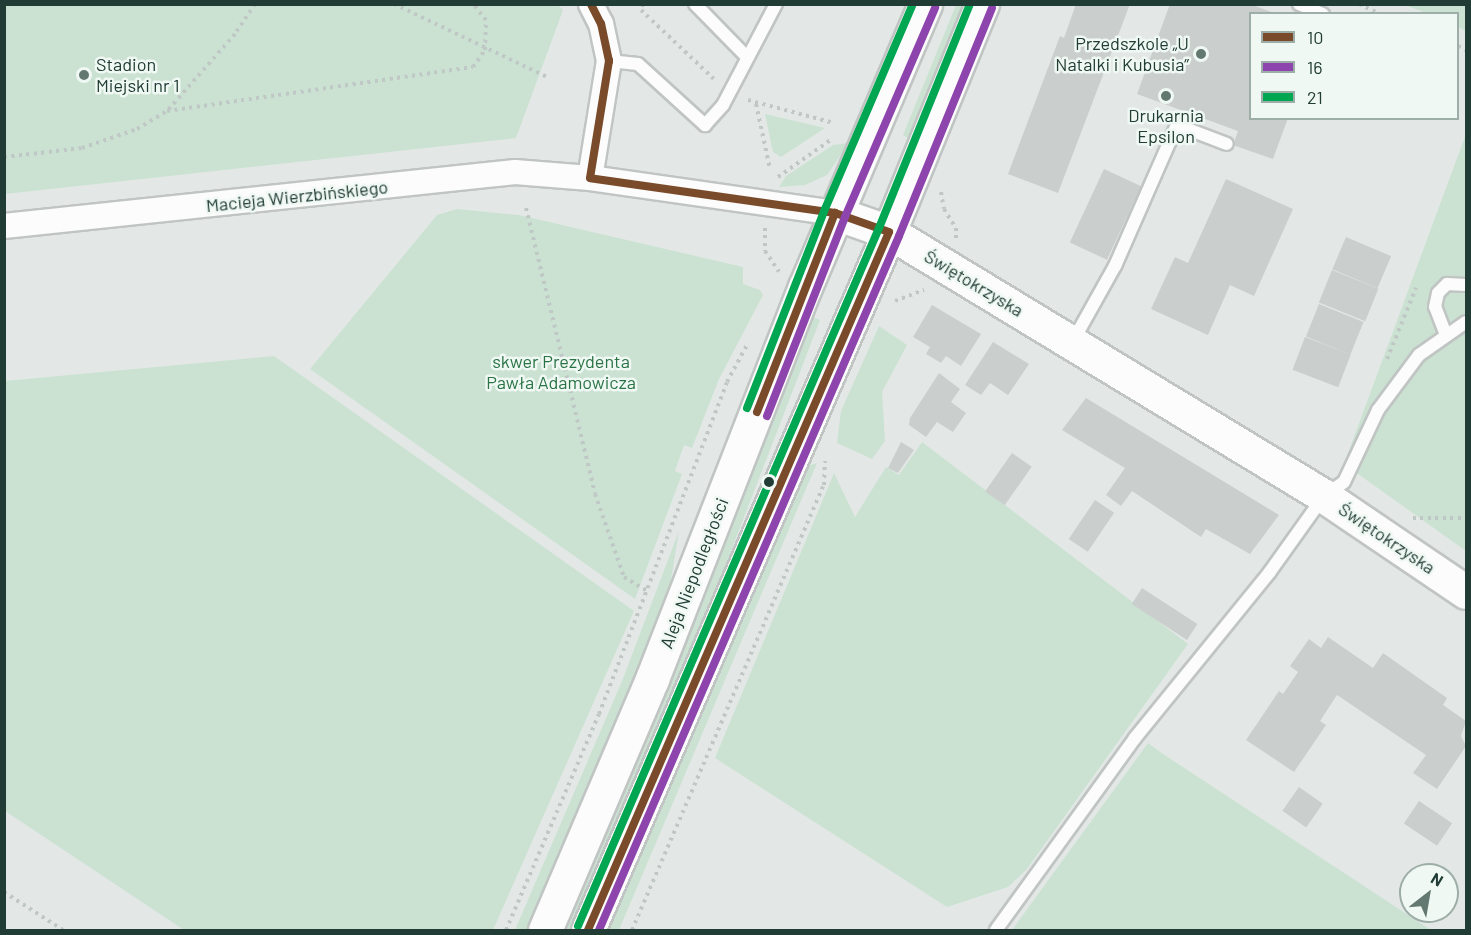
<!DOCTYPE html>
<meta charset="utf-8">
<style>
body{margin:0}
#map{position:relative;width:1471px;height:935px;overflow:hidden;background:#e3e8e6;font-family:Barlow,sans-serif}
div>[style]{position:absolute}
.green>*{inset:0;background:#cbe2d2}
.building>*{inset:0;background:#cacfcd;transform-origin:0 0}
.path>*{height:4px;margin-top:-2px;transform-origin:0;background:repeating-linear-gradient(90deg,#c0c8c6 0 3px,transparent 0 7.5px)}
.roads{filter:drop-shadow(2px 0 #c0c5c3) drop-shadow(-2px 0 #c0c5c3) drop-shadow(0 2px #c0c5c3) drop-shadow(0 -2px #c0c5c3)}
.lane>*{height:12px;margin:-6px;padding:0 6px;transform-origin:6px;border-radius:6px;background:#fbfcfb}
.street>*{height:24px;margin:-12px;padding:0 12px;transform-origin:12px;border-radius:12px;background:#fbfcfb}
.secondary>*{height:33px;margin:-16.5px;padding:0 16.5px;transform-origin:16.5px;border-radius:16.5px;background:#fbfcfb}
.bus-1>*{height:8px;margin:-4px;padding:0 4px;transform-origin:4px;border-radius:4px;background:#7a4b2a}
.bus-2>*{height:8px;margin:-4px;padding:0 4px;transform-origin:4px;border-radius:4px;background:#8e44ad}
.bus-3>*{height:8px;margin:-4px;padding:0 4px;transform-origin:4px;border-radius:4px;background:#00a651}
.dots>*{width:16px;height:16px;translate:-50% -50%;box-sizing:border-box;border:3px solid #f0f8f4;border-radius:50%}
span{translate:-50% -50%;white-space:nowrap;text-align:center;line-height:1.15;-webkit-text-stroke:5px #f0f8f4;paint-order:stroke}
.poi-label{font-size:18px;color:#203c34}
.right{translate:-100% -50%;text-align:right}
.left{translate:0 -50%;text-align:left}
.street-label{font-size:18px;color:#203c34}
.park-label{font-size:18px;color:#297345}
.frame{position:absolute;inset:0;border:6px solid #203c34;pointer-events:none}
.legend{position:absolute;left:1249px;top:12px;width:210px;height:108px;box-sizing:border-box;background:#f0f8f4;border:2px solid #9dada7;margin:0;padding:8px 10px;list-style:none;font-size:18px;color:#203c34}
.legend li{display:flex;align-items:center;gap:12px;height:30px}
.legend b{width:30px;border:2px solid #9dada7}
.north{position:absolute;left:1399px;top:863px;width:60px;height:60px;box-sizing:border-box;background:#f0f8f4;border:2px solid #9dada7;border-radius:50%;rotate:31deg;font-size:16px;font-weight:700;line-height:24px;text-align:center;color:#203c34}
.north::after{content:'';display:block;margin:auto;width:21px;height:27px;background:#647872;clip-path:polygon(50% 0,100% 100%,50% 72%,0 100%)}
</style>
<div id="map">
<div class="green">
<div style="clip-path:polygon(557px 4px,563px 10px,516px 138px,5px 194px,5px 5px)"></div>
<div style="clip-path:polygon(956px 5px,963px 5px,911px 140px,903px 135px)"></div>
<div style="clip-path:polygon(1405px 5px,1466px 5px,1466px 31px,1458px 27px,1458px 14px,1426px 13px)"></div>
<div style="clip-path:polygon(765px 114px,825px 128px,781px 157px,773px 152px)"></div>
<div style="clip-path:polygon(1466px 134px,1466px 551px,1344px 464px)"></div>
<div style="clip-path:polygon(849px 143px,827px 175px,805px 185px,779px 187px,786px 176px,833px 145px)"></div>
<div style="clip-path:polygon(457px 209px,519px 215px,743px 267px,743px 284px,760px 290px,763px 295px,719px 379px,692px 448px,684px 445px,675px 471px,682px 474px,635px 599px,310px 369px,437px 215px)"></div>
<div style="clip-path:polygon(810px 316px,820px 320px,723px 572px,571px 930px,562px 930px,659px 706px)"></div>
<div style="clip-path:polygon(879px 326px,907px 345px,882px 392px,885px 441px,872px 459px,837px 443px,841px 411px)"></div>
<div style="clip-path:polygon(274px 356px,634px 611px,493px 930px,184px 930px,5px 811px,5px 381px)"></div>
<div style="clip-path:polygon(922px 442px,1188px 644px,1027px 869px,1008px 887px,947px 907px,715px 758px,834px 473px,855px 517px,886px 467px,899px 475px)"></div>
<div style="clip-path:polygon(817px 463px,619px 930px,605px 930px,804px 467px)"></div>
<div style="clip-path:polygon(679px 531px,669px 591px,632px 687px,528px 930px,515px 930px,622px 681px)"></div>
<div style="clip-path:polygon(1148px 743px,1163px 754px,1431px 930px,1012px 930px)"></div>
</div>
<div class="building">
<div style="clip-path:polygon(1076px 4px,1130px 4px,1058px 193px,1008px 174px,1060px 36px,1064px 38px)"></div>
<div style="clip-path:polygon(1170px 4px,1250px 4px,1274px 13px,1250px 14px,1250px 118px,1288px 118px,1273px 159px,1233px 145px,1238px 131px,1137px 94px)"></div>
<div style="left:1104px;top:169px;width:41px;height:81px;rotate:25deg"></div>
<div style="clip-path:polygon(1226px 179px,1293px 209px,1254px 296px,1230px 285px,1208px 335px,1151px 309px,1175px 257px,1188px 263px)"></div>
<div style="left:1346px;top:237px;width:49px;height:35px;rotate:23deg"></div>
<div style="left:1332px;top:270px;width:50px;height:35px;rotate:22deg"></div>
<div style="left:1319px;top:304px;width:48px;height:35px;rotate:22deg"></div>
<div style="clip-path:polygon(932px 305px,981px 334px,961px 366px,946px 356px,941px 363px,926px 354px,930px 347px,913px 337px)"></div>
<div style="left:1305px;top:337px;width:49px;height:35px;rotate:21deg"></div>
<div style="clip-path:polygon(993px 342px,1029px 364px,1008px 395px,990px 383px,981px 395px,965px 385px)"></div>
<div style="clip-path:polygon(939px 373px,960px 389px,951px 402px,966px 413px,953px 432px,937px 422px,926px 437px,909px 425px,910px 418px)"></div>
<div style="clip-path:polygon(1086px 398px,1279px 515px,1250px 554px,1206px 529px,1201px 537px,1132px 491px,1121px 506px,1106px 495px,1125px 468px,1062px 430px)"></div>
<div style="clip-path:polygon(901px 442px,914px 450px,898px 473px,888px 468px)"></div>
<div style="left:1012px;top:453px;width:24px;height:47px;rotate:35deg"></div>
<div style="left:1095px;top:500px;width:23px;height:47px;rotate:34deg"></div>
<div style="left:1142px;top:588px;width:66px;height:19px;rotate:33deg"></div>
<div style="clip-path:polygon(1328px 637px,1373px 668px,1383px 653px,1447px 698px,1443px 705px,1466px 721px,1461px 736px,1466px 746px,1437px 789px,1413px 773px,1426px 755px,1337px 695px,1320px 721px,1326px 725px,1294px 772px,1246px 740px,1279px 691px,1283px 694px,1298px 672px,1290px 666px,1309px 639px,1321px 648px)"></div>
<div style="left:1299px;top:787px;width:29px;height:29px;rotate:35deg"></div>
<div style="left:1419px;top:801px;width:40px;height:27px;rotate:34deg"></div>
</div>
<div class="path">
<div style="left:255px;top:4px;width:36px;rotate:124deg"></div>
<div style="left:235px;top:34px;width:103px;rotate:131.4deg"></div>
<div style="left:167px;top:111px;width:309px;rotate:-8.2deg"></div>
<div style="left:473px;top:67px;width:21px;rotate:-55deg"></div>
<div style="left:485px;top:50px;width:30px;rotate:-88deg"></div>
<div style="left:486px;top:20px;width:21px;rotate:-129deg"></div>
<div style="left:394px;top:4px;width:172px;rotate:25.5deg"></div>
<div style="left:643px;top:4px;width:6px;rotate:108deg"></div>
<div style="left:641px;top:10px;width:100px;rotate:43.4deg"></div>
<div style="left:1359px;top:4px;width:23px;rotate:25deg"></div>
<div style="left:1458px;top:46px;width:9px;rotate:27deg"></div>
<div style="left:748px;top:100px;width:89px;rotate:15deg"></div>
<div style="left:756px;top:104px;width:66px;rotate:77.8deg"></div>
<div style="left:4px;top:157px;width:79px;rotate:-6.6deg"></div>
<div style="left:82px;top:148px;width:58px;rotate:-19.1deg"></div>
<div style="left:137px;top:129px;width:35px;rotate:-31deg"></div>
<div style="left:778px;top:177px;width:67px;rotate:-35.3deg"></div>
<div style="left:941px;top:192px;width:17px;rotate:80deg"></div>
<div style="left:944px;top:209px;width:22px;rotate:58deg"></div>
<div style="left:956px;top:228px;width:10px;rotate:90deg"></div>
<div style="left:526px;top:208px;width:294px;rotate:76.4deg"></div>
<div style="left:595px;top:494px;width:88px;rotate:70.7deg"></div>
<div style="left:624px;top:577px;width:27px;rotate:31deg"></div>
<div style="left:765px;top:228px;width:23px;rotate:90deg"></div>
<div style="left:765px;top:251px;width:25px;rotate:56deg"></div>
<div style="left:895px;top:301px;width:31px;rotate:-21deg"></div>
<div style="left:1387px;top:359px;width:77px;rotate:-67.8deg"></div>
<div style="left:1413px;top:518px;width:53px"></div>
<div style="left:4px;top:892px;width:70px;rotate:32.8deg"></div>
<div style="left:506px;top:930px;width:235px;rotate:-66.7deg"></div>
<div style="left:599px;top:714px;width:356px;rotate:-68.9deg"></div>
<div style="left:727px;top:382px;width:42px;rotate:-61.6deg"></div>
<div style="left:632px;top:930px;width:485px;rotate:-66.7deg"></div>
<div style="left:824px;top:485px;width:24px;rotate:-88deg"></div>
</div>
<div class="roads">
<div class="lane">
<div style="left:695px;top:4px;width:73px;rotate:45.6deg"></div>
<div style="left:1299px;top:4px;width:26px;rotate:23deg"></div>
<div style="left:609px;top:61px;width:29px;rotate:6deg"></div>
<div style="left:638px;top:64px;width:91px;rotate:42.3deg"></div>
<div style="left:705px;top:125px;width:27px;rotate:-48deg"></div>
<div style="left:723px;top:105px;width:114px;rotate:-62.3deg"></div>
<div style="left:1446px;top:335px;width:30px;rotate:-111deg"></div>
<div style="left:1435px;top:307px;width:14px;rotate:-78deg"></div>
<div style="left:1438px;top:293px;width:13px;rotate:-45deg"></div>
<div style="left:1447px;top:284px;width:19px;rotate:3deg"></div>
<div style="left:1073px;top:341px;width:86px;rotate:-60.8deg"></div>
<div style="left:1115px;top:266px;width:154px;rotate:-66.3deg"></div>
<div style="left:1177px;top:125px;width:53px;rotate:20.8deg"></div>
<div style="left:996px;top:930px;width:237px;rotate:-54.1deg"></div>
<div style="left:1135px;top:738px;width:213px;rotate:-50.9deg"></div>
<div style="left:1269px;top:573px;width:95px;rotate:-54.5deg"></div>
<div style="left:1324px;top:496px;width:24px;rotate:-35deg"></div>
<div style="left:1344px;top:482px;width:80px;rotate:-64.7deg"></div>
<div style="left:1378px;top:410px;width:69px;rotate:-53.3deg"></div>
<div style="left:1419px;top:355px;width:57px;rotate:-35.1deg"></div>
</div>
<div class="street">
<div style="left:590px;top:178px;width:119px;rotate:-80.8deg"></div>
<div style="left:609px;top:61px;width:38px;rotate:-102deg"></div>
<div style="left:601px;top:24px;width:22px;rotate:-117deg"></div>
<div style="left:4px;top:226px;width:514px;rotate:-6.03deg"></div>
<div style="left:515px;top:172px;width:75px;rotate:4.6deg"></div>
<div style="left:590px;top:178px;width:247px;rotate:8.1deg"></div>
</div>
<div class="secondary">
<div style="left:835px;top:213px;width:57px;rotate:19.4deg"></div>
<div style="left:889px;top:232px;width:509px;rotate:31.25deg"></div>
<div style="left:1324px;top:496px;width:171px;rotate:34.1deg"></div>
<div style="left:545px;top:930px;width:273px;rotate:-66.9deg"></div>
<div style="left:652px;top:679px;width:421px;rotate:-68.7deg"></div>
<div style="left:805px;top:287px;width:307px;rotate:-67deg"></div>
<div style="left:588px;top:930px;width:760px;rotate:-66.67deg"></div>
<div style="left:889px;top:232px;width:246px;rotate:-67.8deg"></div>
</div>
</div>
<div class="bus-1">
<div style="left:590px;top:178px;width:119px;rotate:-80.8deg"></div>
<div style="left:609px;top:61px;width:38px;rotate:-102deg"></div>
<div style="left:601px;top:24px;width:22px;rotate:-117deg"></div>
<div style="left:757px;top:412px;width:214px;rotate:-68.6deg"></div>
<div style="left:588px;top:930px;width:760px;rotate:-66.67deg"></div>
<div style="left:889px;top:232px;width:57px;rotate:-160.6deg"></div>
<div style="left:835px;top:213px;width:247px;rotate:-171.9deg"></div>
</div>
<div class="bus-2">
<div style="left:767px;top:416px;width:214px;rotate:-68.6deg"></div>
<div style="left:845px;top:217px;width:228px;rotate:-66.7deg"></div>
<div style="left:599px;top:930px;width:756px;rotate:-66.62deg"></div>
<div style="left:899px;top:236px;width:246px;rotate:-67.8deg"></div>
</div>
<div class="bus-3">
<div style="left:747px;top:408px;width:214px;rotate:-68.6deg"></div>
<div style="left:825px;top:209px;width:223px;rotate:-66.8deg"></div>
<div style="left:578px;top:926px;width:760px;rotate:-66.67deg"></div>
<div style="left:879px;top:228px;width:242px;rotate:-67.9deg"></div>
</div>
<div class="dots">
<div style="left:1201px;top:54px;background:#647872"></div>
<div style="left:84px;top:75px;background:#647872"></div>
<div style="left:1166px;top:96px;background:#647872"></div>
<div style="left:769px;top:482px;background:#203c34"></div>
</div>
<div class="poi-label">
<span class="right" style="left:1189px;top:54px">Przedszkole „U<br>Natalki i Kubusia”</span>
<span class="left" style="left:96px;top:75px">Stadion<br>Miejski nr 1</span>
<span style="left:1166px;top:126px">Drukarnia<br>Epsilon</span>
</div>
<div class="street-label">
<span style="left:297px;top:196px;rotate:-6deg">Macieja Wierzbińskiego</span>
<span style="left:974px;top:283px;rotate:31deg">Świętokrzyska</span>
<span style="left:1387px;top:538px;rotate:34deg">Świętokrzyska</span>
<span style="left:694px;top:573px;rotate:-69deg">Aleja Niepodległości</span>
</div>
<div class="park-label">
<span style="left:561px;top:372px">skwer Prezydenta<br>Pawła Adamowicza</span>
</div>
<div class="frame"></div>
<ul class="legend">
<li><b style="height:8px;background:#7a4b2a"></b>10</li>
<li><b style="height:8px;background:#8e44ad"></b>16</li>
<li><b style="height:8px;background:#00a651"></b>21</li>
</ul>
<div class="north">N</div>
</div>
